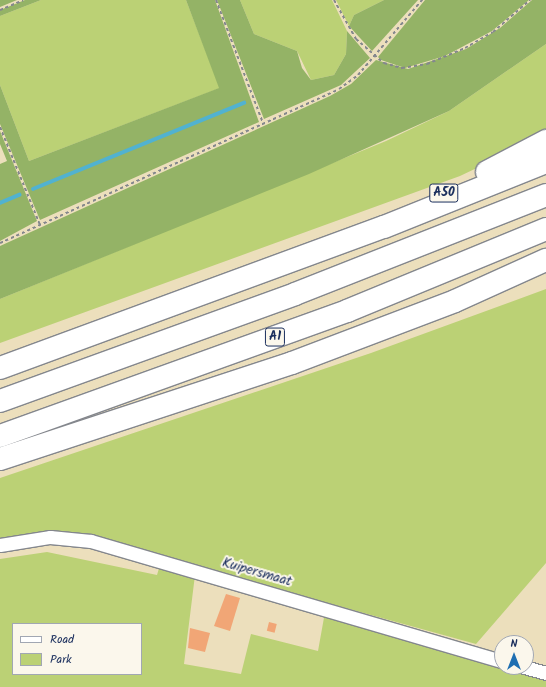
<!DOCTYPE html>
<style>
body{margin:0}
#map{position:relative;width:546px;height:687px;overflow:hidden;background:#ecdfbc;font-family:Kalam,sans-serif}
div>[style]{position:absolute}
.green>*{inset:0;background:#bbd175}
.forest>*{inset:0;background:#94b366}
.stream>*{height:3.5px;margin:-1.75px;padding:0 1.75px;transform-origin:1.75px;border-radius:1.75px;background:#51b2d0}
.building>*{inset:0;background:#f1a676;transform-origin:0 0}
.path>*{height:2px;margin-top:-1px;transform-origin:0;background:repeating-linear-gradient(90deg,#84878d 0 3px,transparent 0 6px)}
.roads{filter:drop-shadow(1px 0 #84878d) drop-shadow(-1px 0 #84878d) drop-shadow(0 1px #84878d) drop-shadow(0 -1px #84878d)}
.street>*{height:13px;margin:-6.5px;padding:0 6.5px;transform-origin:6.5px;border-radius:6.5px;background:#fff}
.highway>*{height:22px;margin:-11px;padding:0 11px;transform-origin:11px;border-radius:11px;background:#fff}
span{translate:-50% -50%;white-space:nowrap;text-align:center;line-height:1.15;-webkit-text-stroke:4px #fbf7ec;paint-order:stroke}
.shield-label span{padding:1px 3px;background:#fbf7ec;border:1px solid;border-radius:3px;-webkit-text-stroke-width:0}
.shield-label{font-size:13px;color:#1b2f5e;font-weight:700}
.street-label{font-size:14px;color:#1b2f5e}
.legend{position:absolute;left:12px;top:623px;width:130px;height:52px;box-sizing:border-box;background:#fbf7ec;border:1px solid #a1a7b3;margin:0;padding:5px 7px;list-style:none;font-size:12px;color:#1b2f5e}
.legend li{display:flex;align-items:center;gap:8px;height:20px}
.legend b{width:20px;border:1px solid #a1a7b3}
.north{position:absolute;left:494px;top:635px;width:40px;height:40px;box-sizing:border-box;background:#fbf7ec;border:1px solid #a1a7b3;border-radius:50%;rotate:0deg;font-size:11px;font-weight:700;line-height:16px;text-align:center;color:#1b2f5e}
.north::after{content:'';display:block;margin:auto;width:14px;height:18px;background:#1f6fb2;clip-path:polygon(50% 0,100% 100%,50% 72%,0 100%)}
</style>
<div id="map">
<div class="green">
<div style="clip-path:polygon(41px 0,186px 0,220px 88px,29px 161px,0 85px,0 16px)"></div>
<div style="clip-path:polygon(240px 0,332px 0,347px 31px,346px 54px,334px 75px,311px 80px,297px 51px,254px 34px)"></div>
<div style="clip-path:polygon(336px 0,384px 0,354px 15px,349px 26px)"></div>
<div style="clip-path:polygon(546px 44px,546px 131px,504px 155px,460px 176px,0 343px,0 299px,386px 141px,449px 111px)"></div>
<div style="clip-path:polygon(546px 289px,546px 563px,476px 644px,73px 533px,0 542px,0 478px,371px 353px)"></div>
<div style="clip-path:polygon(evenodd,47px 552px,157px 575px,160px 565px,195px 575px,184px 664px,241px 674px,251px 634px,318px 651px,325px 612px,546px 678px,546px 687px,0 687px,0 559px,47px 552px,13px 624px,141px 624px,141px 674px,13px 674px,13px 624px)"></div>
</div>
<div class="forest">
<div style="clip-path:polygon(0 0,17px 0,0 7px)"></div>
<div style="clip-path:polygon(25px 0,41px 0,0 16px,0 10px)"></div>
<div style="clip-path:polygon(186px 0,215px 0,259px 122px,40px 220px,0 124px,0 85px,29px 161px,219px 88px)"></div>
<div style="clip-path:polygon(217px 0,240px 0,254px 34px,297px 51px,302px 68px,311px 80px,334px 75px,346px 54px,347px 31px,370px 58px,341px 85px,264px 119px)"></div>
<div style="clip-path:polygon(384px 0,418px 0,372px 51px,349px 26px,354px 15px)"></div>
<div style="clip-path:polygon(425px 0,529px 0,492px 31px,445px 56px,405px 68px,381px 60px,378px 57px)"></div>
<div style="clip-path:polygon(532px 0,546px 0,546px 44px,449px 111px,309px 174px,0 299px,0 246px,330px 96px,351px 84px,376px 60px,408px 69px,466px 49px,500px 28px)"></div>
<div style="clip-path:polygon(0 131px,37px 221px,0 241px,0 164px,7px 161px,0 144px)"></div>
</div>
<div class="stream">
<div style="left:33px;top:189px;width:228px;rotate:-22.2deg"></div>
<div style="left:0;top:203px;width:21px;rotate:-23deg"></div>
</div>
<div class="building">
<div style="clip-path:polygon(226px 594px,240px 598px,230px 631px,214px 626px)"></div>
<div style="left:269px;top:622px;width:8px;height:9px;rotate:14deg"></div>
<div style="clip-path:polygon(190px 628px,210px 633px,205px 652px,188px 648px)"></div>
</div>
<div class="path">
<div style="left:216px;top:0;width:132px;rotate:69.1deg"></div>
<div style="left:334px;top:0;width:45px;rotate:60.6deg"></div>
<div style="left:356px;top:39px;width:37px;rotate:41deg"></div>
<div style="left:384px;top:63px;width:19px;rotate:16deg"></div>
<div style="left:402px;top:68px;width:25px;rotate:-9deg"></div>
<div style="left:427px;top:64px;width:41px;rotate:-22.8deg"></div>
<div style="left:465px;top:48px;width:32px;rotate:-30deg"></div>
<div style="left:493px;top:32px;width:49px;rotate:-40.9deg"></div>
<div style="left:0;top:10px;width:25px;rotate:-23deg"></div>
<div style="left:0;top:127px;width:106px;rotate:67.8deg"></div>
<div style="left:0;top:243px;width:372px;rotate:-24.4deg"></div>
<div style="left:339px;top:89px;width:24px;rotate:-36deg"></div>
<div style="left:358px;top:75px;width:99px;rotate:-49.5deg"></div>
</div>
<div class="roads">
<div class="street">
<div style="left:0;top:545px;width:51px;rotate:-9.1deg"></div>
<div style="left:50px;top:537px;width:41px;rotate:5.6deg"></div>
<div style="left:91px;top:541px;width:428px;rotate:16.3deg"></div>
<div style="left:524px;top:667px;width:23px;rotate:15deg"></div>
</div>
<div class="highway">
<div style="left:487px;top:172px;width:67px;rotate:-27.7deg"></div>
<div style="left:0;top:368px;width:409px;rotate:-20.2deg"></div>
<div style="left:384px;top:227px;width:175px;rotate:-21.9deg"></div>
<div style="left:0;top:401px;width:314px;rotate:-19.9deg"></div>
<div style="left:295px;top:294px;width:270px;rotate:-21.5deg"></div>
<div style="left:0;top:436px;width:369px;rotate:-19.8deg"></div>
<div style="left:347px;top:311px;width:215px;rotate:-22.4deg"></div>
<div style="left:0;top:459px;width:307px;rotate:-18.2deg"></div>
<div style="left:292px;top:363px;width:174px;rotate:-20.8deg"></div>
<div style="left:455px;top:301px;width:100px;rotate:-24.3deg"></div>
</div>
</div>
<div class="shield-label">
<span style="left:444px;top:193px">A50</span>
<span style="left:275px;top:337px">A1</span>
</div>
<div class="street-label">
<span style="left:257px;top:572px;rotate:16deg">Kuipersmaat</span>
</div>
<ul class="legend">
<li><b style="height:5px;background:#fff"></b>Road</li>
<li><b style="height:11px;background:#bbd175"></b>Park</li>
</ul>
<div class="north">N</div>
</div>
